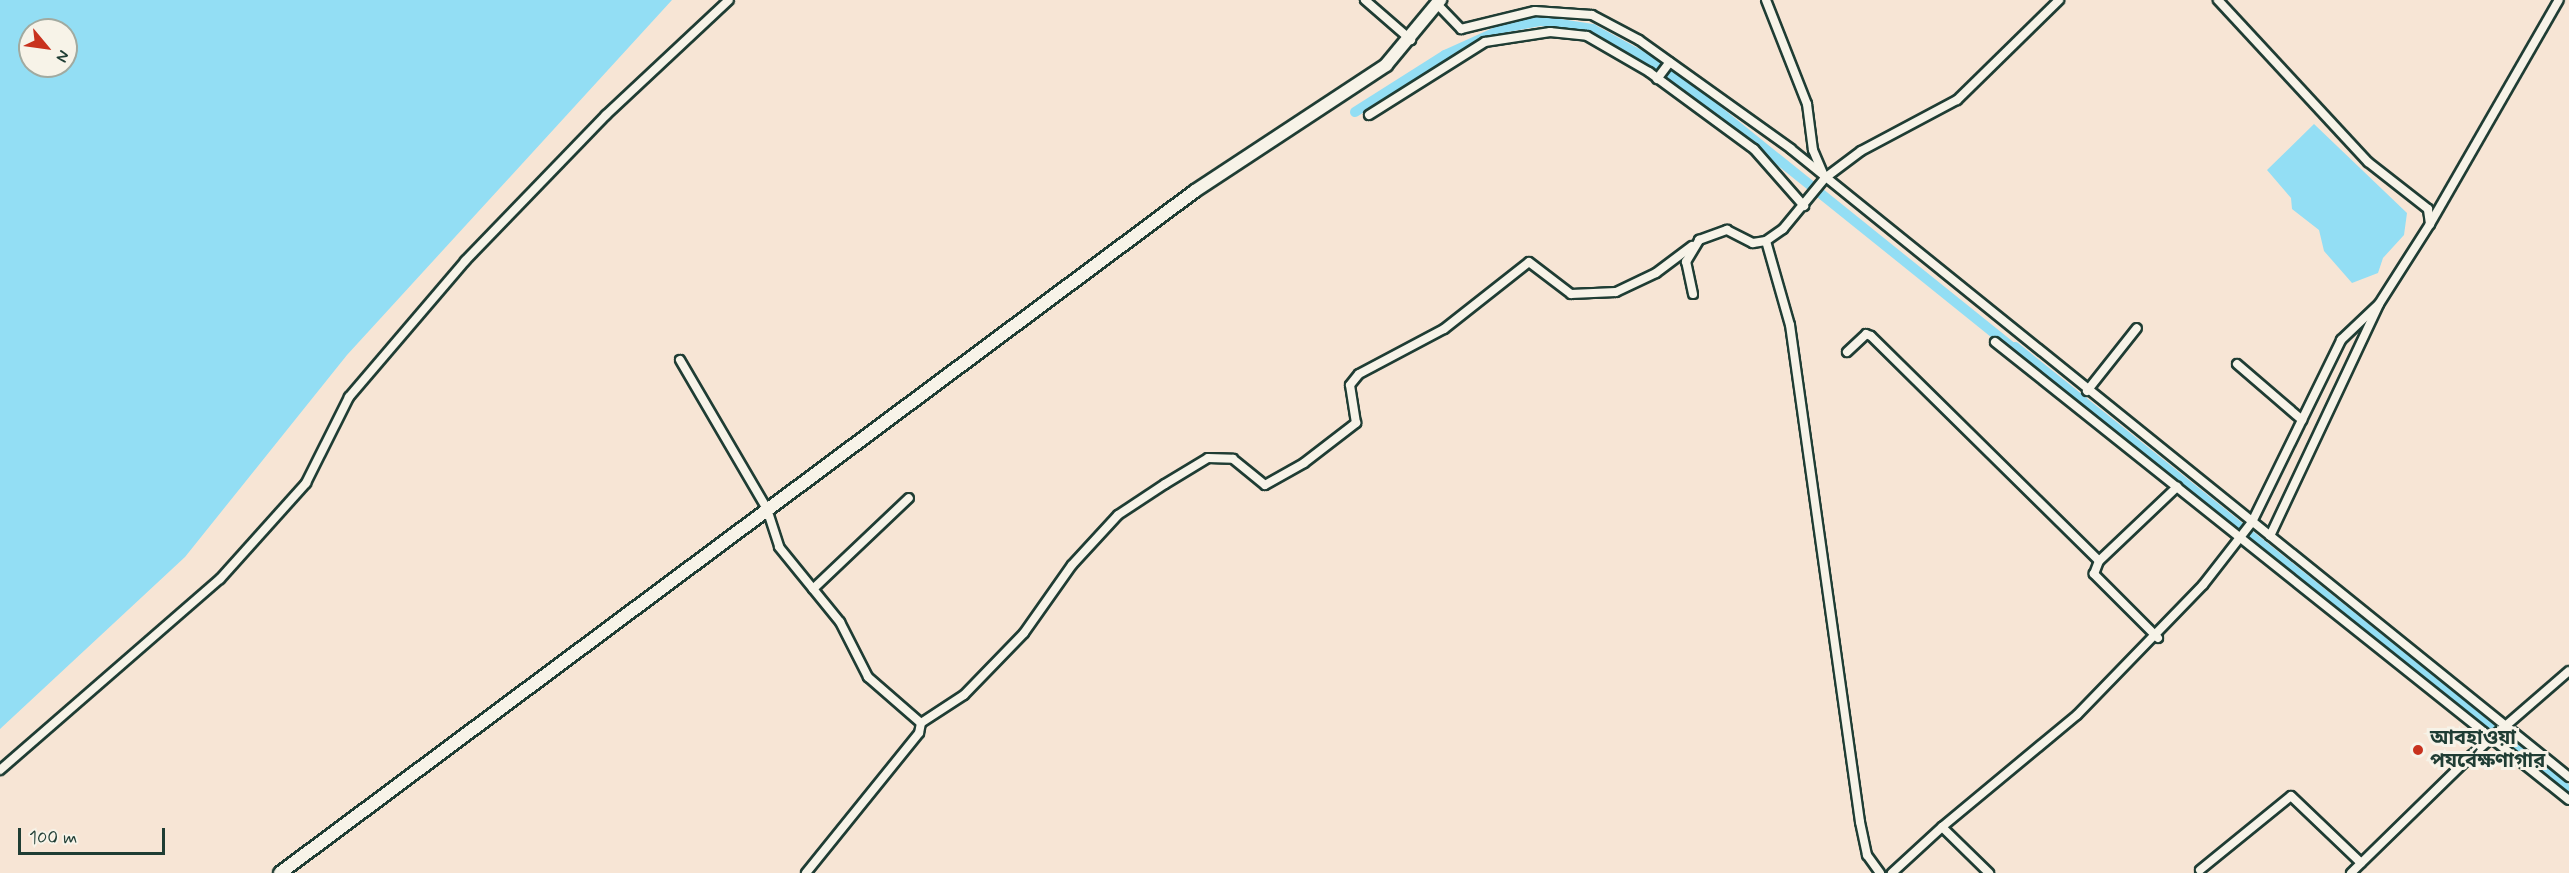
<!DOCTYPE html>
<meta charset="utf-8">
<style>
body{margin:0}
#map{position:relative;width:2569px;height:873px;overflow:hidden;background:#f7e5d5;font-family:Mynerve,"Noto Sans Bengali",sans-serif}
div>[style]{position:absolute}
.water>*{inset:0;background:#93def4}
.canal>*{height:10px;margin:-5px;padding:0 5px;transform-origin:5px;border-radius:5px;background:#93def4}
.roads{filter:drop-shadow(2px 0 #1f3d34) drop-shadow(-2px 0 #1f3d34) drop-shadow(0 2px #1f3d34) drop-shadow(0 -2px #1f3d34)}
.street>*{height:8px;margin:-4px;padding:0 4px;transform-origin:4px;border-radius:4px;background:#f7f3e8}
.secondary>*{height:12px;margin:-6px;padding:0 6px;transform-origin:6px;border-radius:6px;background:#f7f3e8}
.dots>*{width:16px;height:16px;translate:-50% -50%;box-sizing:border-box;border:3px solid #f7f3e8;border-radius:50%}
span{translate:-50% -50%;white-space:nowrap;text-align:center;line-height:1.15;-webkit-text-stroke:6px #f7f3e8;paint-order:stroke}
.poi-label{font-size:20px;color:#1f3d34;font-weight:700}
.left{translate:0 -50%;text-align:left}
.north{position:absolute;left:18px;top:18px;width:60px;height:60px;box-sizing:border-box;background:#f7f3e8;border:2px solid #a1aaa0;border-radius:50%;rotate:119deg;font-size:16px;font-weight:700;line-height:24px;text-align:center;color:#1f3d34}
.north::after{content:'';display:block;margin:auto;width:21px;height:27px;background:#c8321e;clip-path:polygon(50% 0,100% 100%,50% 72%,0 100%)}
.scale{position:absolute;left:18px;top:828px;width:147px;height:27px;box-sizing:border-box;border:3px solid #1f3d34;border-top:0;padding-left:8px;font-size:18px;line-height:21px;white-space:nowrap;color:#1f3d34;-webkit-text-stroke:4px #f7f3e8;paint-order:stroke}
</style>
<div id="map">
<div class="water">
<div style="clip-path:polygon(evenodd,0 0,672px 0,347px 355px,185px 557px,0 729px,0 0,30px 30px,66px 30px,66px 66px,30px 66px,30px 30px)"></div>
<div style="clip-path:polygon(2314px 124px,2407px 213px,2404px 235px,2383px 258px,2378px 273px,2352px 283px,2324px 251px,2319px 230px,2292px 209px,2291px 198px,2267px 170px)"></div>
</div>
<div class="canal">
<div style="left:1355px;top:112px;width:107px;rotate:-32.3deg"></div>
<div style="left:1445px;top:55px;width:68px;rotate:-24.3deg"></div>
<div style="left:1507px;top:27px;width:35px;rotate:-10deg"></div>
<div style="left:1541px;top:21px;width:52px;rotate:8.9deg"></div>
<div style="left:1592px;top:29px;width:69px;rotate:28.4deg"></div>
<div style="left:1653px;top:62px;width:75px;rotate:36.9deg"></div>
<div style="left:1713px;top:107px;width:393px;rotate:38.8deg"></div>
<div style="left:2015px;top:347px;width:710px;rotate:38.71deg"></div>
</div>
<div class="roads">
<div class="street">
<div style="left:1365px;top:0;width:61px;rotate:41deg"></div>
<div style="left:1766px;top:0;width:112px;rotate:68.5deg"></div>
<div style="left:1807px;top:104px;width:46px;rotate:82.6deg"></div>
<div style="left:1813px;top:150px;width:30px;rotate:67deg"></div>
<div style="left:1825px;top:178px;width:66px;rotate:129.5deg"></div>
<div style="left:1783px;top:229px;width:21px;rotate:145deg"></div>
<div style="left:1766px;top:241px;width:87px;rotate:74.1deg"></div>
<div style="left:1790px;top:325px;width:502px;rotate:81.98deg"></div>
<div style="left:1860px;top:822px;width:34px;rotate:78deg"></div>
<div style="left:1867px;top:855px;width:22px;rotate:54deg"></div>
<div style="left:1437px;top:4px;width:35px;rotate:46deg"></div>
<div style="left:1461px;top:29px;width:76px;rotate:-13.7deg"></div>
<div style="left:1535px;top:11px;width:57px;rotate:4deg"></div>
<div style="left:1592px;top:15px;width:53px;rotate:28deg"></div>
<div style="left:1639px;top:40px;width:187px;rotate:35.6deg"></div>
<div style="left:1791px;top:149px;width:1000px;rotate:38.91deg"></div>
<div style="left:1657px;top:79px;width:21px;rotate:-53deg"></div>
<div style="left:1369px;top:115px;width:137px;rotate:-32.2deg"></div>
<div style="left:1485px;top:42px;width:66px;rotate:-8.7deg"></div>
<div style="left:1550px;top:32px;width:37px;rotate:6deg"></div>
<div style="left:1587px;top:36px;width:72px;rotate:30.1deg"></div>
<div style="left:1649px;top:72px;width:130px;rotate:36.3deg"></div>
<div style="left:1754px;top:149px;width:76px;rotate:48.7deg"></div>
<div style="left:1825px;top:178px;width:45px;rotate:-36.9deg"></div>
<div style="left:1861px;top:151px;width:109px;rotate:-28deg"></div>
<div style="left:1957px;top:100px;width:143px;rotate:-44.4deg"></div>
<div style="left:2430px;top:224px;width:258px;rotate:-60.1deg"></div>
<div style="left:1693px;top:294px;width:33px;rotate:-102deg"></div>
<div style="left:1686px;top:262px;width:26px;rotate:-59deg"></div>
<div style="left:1699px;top:240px;width:30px;rotate:-20deg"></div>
<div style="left:1727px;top:230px;width:29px;rotate:27deg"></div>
<div style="left:1753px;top:243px;width:13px;rotate:-9deg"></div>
<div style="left:1995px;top:342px;width:734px;rotate:38.59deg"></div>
<div style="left:1847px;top:352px;width:26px;rotate:-43deg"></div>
<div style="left:1866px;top:334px;width:5px;rotate:22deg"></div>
<div style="left:1871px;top:336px;width:320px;rotate:44.6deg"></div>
<div style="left:680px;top:360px;width:173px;rotate:59.7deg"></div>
<div style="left:767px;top:509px;width:40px;rotate:72deg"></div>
<div style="left:779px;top:547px;width:97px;rotate:50.9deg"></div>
<div style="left:840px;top:622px;width:62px;rotate:63deg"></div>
<div style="left:868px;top:677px;width:70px;rotate:41deg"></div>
<div style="left:921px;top:723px;width:10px;rotate:101deg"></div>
<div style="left:919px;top:733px;width:180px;rotate:128.9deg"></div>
<div style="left:2237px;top:364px;width:86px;rotate:40.7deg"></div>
<div style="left:2087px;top:391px;width:80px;rotate:-51.6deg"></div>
<div style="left:2270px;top:536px;width:256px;rotate:-64.8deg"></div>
<div style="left:813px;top:589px;width:132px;rotate:-43.5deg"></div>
<div style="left:2158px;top:638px;width:91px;rotate:-135deg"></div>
<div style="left:2094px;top:574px;width:14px;rotate:-69deg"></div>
<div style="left:2099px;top:561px;width:108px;rotate:-43.5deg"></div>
<div style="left:921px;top:723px;width:51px;rotate:-33.1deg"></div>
<div style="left:964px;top:695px;width:86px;rotate:-45.9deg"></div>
<div style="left:1024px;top:633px;width:83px;rotate:-54.8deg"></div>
<div style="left:1072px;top:565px;width:68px;rotate:-47.4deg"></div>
<div style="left:1118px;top:515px;width:56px;rotate:-33.4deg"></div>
<div style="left:1165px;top:484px;width:50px;rotate:-31.2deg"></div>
<div style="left:1208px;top:458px;width:25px;rotate:2deg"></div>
<div style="left:1233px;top:459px;width:41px;rotate:39.1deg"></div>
<div style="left:1265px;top:485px;width:45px;rotate:-29.4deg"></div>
<div style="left:1304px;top:463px;width:66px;rotate:-37.6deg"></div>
<div style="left:1356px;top:423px;width:38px;rotate:-99deg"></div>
<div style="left:1350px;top:385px;width:14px;rotate:-51deg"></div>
<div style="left:1359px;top:374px;width:96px;rotate:-27.9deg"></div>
<div style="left:1444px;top:329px;width:108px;rotate:-38.2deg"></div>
<div style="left:1529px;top:262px;width:53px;rotate:37.3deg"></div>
<div style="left:1571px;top:294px;width:45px;rotate:-2.5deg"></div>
<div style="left:1616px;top:292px;width:44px;rotate:-25.4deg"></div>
<div style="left:1656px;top:273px;width:45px;rotate:-36.9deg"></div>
<div style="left:0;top:770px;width:291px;rotate:-41deg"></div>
<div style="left:220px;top:579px;width:129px;rotate:-48.1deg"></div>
<div style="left:306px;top:483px;width:96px;rotate:-63.4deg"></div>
<div style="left:349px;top:397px;width:179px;rotate:-49.5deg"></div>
<div style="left:465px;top:261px;width:203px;rotate:-46deg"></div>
<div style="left:606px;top:115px;width:168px;rotate:-43.1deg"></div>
<div style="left:1942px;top:827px;width:175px;rotate:-39.7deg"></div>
<div style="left:2077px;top:715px;width:181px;rotate:-45.9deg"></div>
<div style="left:2203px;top:585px;width:80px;rotate:-52.1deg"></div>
<div style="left:2252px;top:522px;width:203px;rotate:-63.9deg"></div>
<div style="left:2341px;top:340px;width:52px;rotate:-43.5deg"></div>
<div style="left:2379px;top:304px;width:95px;rotate:-57.5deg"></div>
<div style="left:2430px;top:224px;width:15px;rotate:-98deg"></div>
<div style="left:2428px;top:209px;width:76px;rotate:-141.9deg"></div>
<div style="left:2368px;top:162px;width:221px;rotate:-132.8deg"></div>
<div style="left:2200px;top:870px;width:117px;rotate:-39.1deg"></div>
<div style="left:2291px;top:796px;width:97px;rotate:43.7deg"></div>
<div style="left:1892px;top:873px;width:68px;rotate:-42.6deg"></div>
<div style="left:1942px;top:827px;width:66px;rotate:44.4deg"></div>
<div style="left:2351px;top:873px;width:169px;rotate:-44.3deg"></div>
<div style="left:2472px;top:755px;width:128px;rotate:-40.9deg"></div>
</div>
<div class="secondary">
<div style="left:280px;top:873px;width:1141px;rotate:-36.7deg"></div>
<div style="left:1195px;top:191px;width:229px;rotate:-33.4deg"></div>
<div style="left:1386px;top:65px;width:85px;rotate:-50.3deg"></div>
</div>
</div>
<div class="dots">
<div style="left:2418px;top:750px;background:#c8321e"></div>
</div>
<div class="poi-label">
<span class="left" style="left:2430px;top:750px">আবহাওয়া<br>পযর্বেক্ষণাগার</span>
</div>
<div class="north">N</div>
<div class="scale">100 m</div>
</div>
